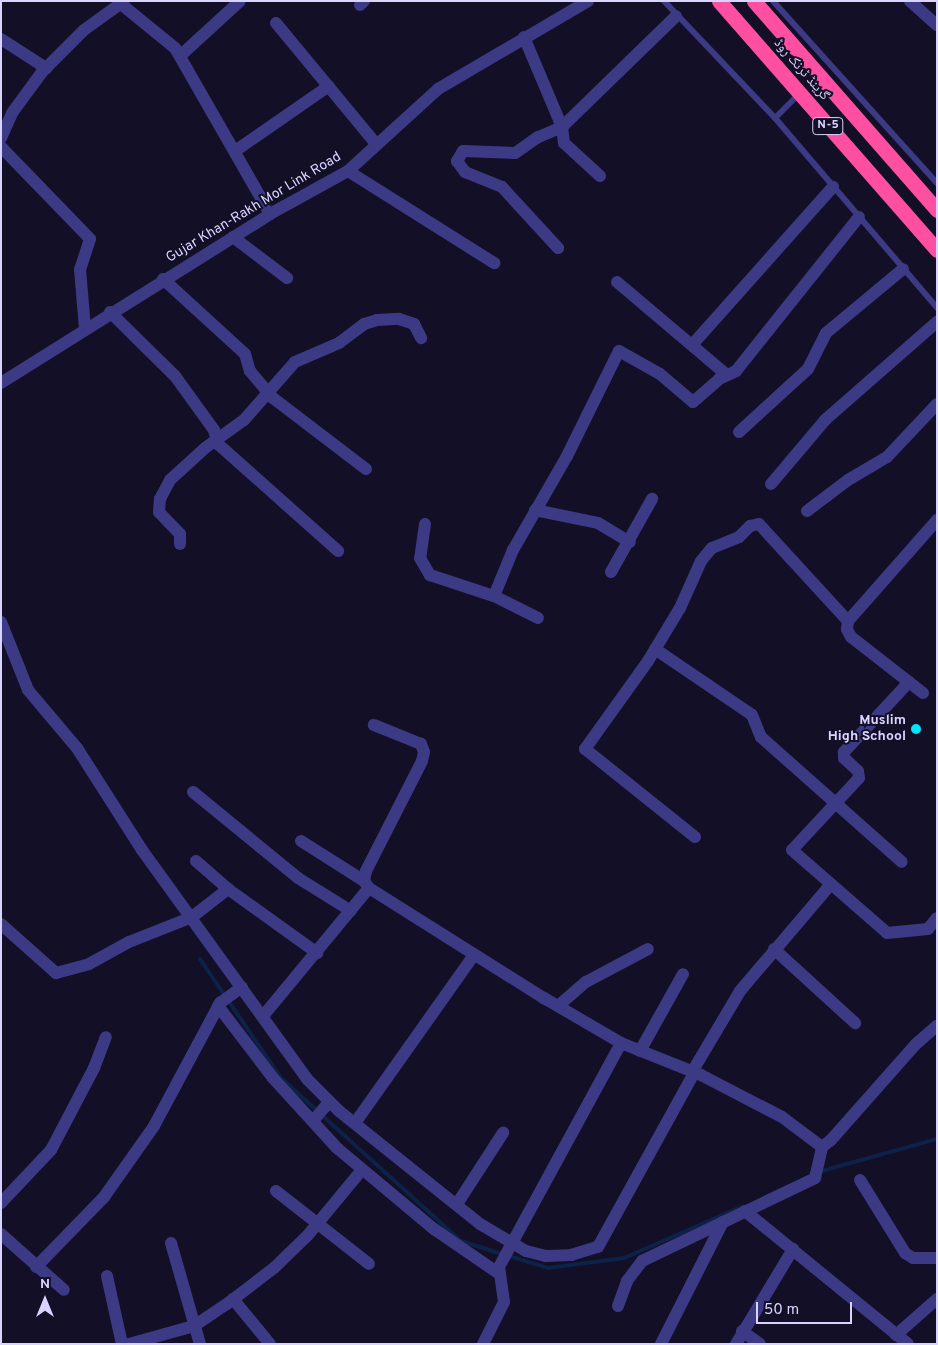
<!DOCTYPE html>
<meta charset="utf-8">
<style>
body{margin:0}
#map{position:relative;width:938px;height:1345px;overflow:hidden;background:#130f26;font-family:Overpass,"Noto Naskh Arabic",sans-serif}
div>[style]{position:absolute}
.stream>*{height:4px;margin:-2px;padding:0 2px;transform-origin:2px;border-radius:2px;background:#0c2248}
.lane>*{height:6px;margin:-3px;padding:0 3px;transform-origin:3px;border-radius:3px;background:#3d3a85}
.street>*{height:12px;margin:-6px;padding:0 6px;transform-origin:6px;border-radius:6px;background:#3d3a85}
.highway>*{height:15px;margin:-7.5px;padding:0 7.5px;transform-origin:7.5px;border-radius:7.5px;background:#ff4fa3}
.dots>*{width:14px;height:14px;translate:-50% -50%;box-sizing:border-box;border:2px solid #130f26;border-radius:50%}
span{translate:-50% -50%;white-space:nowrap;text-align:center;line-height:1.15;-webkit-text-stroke:4px #130f26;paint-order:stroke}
.shield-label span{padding:1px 4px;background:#130f26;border:1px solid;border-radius:4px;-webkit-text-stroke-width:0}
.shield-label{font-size:12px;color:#d9d4ff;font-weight:700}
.street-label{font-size:14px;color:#d9d4ff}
.poi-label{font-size:14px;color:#d9d4ff;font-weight:700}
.right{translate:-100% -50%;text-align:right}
.frame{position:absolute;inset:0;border:2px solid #d9d4ff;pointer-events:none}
.north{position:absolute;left:20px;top:1275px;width:50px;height:50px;-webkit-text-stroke:4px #130f26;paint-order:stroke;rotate:0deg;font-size:14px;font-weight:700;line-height:20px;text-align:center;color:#d9d4ff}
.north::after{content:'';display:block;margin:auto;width:18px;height:22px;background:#d9d4ff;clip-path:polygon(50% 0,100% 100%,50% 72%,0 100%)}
.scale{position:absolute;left:756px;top:1302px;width:96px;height:22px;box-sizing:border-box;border:2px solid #d9d4ff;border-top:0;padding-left:6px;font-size:15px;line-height:18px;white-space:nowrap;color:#d9d4ff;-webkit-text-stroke:4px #130f26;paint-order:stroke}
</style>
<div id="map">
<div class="stream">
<div style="left:200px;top:959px;width:144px;rotate:55.8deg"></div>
<div style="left:281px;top:1078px;width:243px;rotate:42.2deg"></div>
<div style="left:461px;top:1241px;width:43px;rotate:17.6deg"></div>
<div style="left:818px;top:1172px;width:123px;rotate:-15.5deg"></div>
<div style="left:509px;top:1256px;width:41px;rotate:17.1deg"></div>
<div style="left:548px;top:1268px;width:77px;rotate:-7.5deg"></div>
<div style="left:624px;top:1258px;width:128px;rotate:-23.6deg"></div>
</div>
<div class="lane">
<div style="left:664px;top:1px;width:161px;rotate:46.5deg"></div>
<div style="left:775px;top:118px;width:250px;rotate:49.5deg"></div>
<div style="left:773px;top:1px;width:245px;rotate:48deg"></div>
<div style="left:775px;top:118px;width:35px;rotate:-45deg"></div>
</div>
<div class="street">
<div style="left:910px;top:1px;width:36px;rotate:42deg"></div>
<div style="left:121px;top:4px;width:70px;rotate:39.2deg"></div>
<div style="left:175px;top:48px;width:191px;rotate:60.2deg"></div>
<div style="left:360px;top:5px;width:6px;rotate:-45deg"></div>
<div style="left:276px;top:23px;width:158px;rotate:50.4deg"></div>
<div style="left:524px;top:37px;width:98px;rotate:67.1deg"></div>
<div style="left:562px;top:127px;width:26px;rotate:157deg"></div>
<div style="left:538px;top:137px;width:28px;rotate:145deg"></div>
<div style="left:515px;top:153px;width:52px;rotate:-177.8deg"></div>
<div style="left:463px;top:151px;width:12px;rotate:121deg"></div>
<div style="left:457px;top:161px;width:14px;rotate:54deg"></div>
<div style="left:465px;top:172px;width:40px;rotate:22deg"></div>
<div style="left:502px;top:187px;width:83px;rotate:47.4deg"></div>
<div style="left:1px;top:39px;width:54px;rotate:32.8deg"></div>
<div style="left:180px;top:56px;width:81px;rotate:-42.5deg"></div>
<div style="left:1px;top:138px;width:27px;rotate:-66deg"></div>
<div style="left:12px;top:113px;width:51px;rotate:-53.8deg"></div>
<div style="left:42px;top:72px;width:59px;rotate:-45deg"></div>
<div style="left:84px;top:30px;width:49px;rotate:-35.9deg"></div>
<div style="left:1px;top:147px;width:128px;rotate:45.9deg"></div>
<div style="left:90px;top:239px;width:32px;rotate:108deg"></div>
<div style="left:80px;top:269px;width:60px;rotate:85.2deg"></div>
<div style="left:235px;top:151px;width:114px;rotate:-34.7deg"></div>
<div style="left:348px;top:171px;width:173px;rotate:32.2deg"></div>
<div style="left:600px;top:176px;width:49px;rotate:-137.5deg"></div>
<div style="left:564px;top:143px;width:16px;rotate:-97deg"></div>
<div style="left:562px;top:127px;width:159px;rotate:-44.2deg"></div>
<div style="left:233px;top:237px;width:68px;rotate:37.2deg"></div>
<div style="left:163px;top:279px;width:111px;rotate:42.4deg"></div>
<div style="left:245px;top:354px;width:18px;rotate:74deg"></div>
<div style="left:250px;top:371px;width:35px;rotate:50deg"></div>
<div style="left:273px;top:398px;width:117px;rotate:37.4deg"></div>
<div style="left:617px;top:282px;width:143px;rotate:40.2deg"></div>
<div style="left:110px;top:312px;width:91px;rotate:44.6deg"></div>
<div style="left:175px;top:376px;width:67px;rotate:54.2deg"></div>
<div style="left:214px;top:430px;width:15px;rotate:74deg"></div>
<div style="left:218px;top:444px;width:161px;rotate:41.7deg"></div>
<div style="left:692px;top:345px;width:212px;rotate:-48.3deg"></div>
<div style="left:1px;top:383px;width:318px;rotate:-32.1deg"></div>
<div style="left:270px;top:214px;width:89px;rotate:-28.9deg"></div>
<div style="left:348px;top:171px;width:122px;rotate:-42.3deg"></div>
<div style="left:438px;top:89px;width:174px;rotate:-30.4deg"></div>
<div style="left:739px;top:432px;width:93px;rotate:-42.4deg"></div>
<div style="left:808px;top:369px;width:40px;rotate:-63.4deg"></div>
<div style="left:826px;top:333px;width:100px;rotate:-39.7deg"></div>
<div style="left:771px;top:484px;width:84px;rotate:-49.8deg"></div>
<div style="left:825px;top:420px;width:149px;rotate:-41.2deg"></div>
<div style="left:535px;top:510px;width:64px;rotate:11.7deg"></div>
<div style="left:598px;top:523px;width:37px;rotate:31deg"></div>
<div style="left:807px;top:511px;width:51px;rotate:-37.1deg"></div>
<div style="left:848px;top:480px;width:45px;rotate:-30.5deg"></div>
<div style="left:887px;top:457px;width:73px;rotate:-46.7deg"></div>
<div style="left:425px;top:524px;width:34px;rotate:98deg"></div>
<div style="left:420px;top:558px;width:20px;rotate:60deg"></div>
<div style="left:430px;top:575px;width:67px;rotate:18.2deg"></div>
<div style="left:494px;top:596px;width:49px;rotate:26.6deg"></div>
<div style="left:180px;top:544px;width:10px;rotate:-90deg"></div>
<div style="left:180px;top:534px;width:30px;rotate:-134deg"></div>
<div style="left:159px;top:512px;width:13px;rotate:-86deg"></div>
<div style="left:160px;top:499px;width:21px;rotate:-62deg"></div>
<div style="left:170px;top:480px;width:47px;rotate:-42.4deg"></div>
<div style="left:205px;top:448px;width:48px;rotate:-35.7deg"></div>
<div style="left:244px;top:420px;width:77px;rotate:-48.7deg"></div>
<div style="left:295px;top:362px;width:48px;rotate:-23.4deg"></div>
<div style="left:339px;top:343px;width:31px;rotate:-37deg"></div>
<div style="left:364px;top:324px;width:14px;rotate:-17deg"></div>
<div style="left:377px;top:320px;width:22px;rotate:-3deg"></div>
<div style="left:399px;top:319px;width:16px;rotate:18deg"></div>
<div style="left:414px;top:324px;width:16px;rotate:63deg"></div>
<div style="left:611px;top:572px;width:84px;rotate:-60.7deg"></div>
<div style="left:494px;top:596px;width:50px;rotate:-67.6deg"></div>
<div style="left:513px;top:550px;width:108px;rotate:-60.1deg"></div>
<div style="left:567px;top:456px;width:117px;rotate:-63.7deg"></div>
<div style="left:619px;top:351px;width:47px;rotate:29.3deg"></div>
<div style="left:660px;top:374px;width:43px;rotate:40.3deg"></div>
<div style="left:693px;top:402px;width:35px;rotate:-41deg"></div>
<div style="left:719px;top:379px;width:19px;rotate:-25deg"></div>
<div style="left:736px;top:371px;width:197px;rotate:-51.4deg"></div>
<div style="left:1px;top:622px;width:73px;rotate:68.3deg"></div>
<div style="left:28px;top:690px;width:76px;rotate:49.8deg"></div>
<div style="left:77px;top:748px;width:121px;rotate:57.5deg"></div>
<div style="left:142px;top:850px;width:282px;rotate:54.2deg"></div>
<div style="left:307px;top:1079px;width:45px;rotate:45deg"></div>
<div style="left:339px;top:1111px;width:181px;rotate:38.7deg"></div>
<div style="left:480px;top:1224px;width:53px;rotate:30.4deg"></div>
<div style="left:526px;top:1251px;width:21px;rotate:14deg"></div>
<div style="left:546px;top:1256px;width:25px;rotate:-2deg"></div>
<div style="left:571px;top:1255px;width:28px;rotate:-17deg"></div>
<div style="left:598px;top:1247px;width:199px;rotate:-61.1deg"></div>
<div style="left:655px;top:649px;width:117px;rotate:34.2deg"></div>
<div style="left:752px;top:715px;width:24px;rotate:68deg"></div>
<div style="left:761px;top:737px;width:188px;rotate:41.6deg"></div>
<div style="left:909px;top:682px;width:96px;rotate:132.9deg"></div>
<div style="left:844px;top:752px;width:6px;rotate:90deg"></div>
<div style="left:844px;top:758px;width:19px;rotate:43deg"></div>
<div style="left:858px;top:771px;width:7px;rotate:82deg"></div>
<div style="left:859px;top:778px;width:98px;rotate:132.9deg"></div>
<div style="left:792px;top:850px;width:126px;rotate:41.1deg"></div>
<div style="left:887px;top:933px;width:41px;rotate:-5.6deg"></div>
<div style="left:928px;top:929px;width:14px;rotate:-51deg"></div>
<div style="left:923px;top:693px;width:91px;rotate:-142.1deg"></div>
<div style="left:851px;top:637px;width:9px;rotate:-117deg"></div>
<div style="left:847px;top:629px;width:8px;rotate:-83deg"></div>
<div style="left:848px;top:621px;width:135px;rotate:-48.6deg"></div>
<div style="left:193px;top:792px;width:136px;rotate:39.3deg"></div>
<div style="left:298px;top:878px;width:62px;rotate:31.9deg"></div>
<div style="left:695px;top:837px;width:141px;rotate:-141.3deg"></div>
<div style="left:585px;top:749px;width:108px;rotate:-54.4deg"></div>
<div style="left:648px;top:661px;width:62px;rotate:-58.9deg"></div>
<div style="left:680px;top:608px;width:51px;rotate:-65.9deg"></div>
<div style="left:701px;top:561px;width:17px;rotate:-50deg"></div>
<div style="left:712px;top:548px;width:29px;rotate:-22deg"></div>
<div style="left:739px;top:537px;width:16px;rotate:-45deg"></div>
<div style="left:750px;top:526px;width:9px;rotate:-13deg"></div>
<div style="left:759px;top:524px;width:132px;rotate:47.5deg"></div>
<div style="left:301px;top:841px;width:75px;rotate:32.4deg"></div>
<div style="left:364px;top:881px;width:9px;rotate:54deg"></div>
<div style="left:369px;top:888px;width:207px;rotate:32.2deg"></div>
<div style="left:544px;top:998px;width:89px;rotate:30.3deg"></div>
<div style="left:621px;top:1043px;width:86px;rotate:21.8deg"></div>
<div style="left:701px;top:1075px;width:91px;rotate:27.4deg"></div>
<div style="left:782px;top:1117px;width:50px;rotate:36.9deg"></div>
<div style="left:822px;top:1147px;width:11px;rotate:-38deg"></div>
<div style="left:831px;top:1140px;width:128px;rotate:-48.5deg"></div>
<div style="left:916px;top:1044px;width:28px;rotate:-41deg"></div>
<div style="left:196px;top:861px;width:43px;rotate:41.2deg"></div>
<div style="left:228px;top:889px;width:110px;rotate:35.7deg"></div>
<div style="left:364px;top:881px;width:10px;rotate:-79deg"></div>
<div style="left:366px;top:871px;width:123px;rotate:-63deg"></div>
<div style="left:422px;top:761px;width:9px;rotate:-77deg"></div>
<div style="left:424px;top:752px;width:9px;rotate:-111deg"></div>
<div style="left:421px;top:744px;width:51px;rotate:-158deg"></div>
<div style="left:1px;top:924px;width:74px;rotate:41.7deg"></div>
<div style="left:56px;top:973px;width:34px;rotate:-15deg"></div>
<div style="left:89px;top:964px;width:46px;rotate:-28.8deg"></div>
<div style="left:129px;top:942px;width:68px;rotate:-21.6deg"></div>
<div style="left:192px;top:917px;width:46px;rotate:-37.9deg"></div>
<div style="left:774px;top:949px;width:110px;rotate:42.4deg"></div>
<div style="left:218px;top:1006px;width:91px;rotate:52.6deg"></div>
<div style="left:273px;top:1078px;width:95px;rotate:47.6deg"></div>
<div style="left:337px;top:1148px;width:126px;rotate:39.9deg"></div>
<div style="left:434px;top:1229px;width:78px;rotate:34.5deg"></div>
<div style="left:558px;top:1006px;width:37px;rotate:-41deg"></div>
<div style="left:586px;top:982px;width:70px;rotate:-28deg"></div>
<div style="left:263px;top:1016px;width:166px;rotate:-50.4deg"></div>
<div style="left:640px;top:1051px;width:88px;rotate:-60.8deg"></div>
<div style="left:692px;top:1072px;width:94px;rotate:-59.3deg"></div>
<div style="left:740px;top:991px;width:140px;rotate:-49.6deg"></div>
<div style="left:313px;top:1121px;width:25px;rotate:-50deg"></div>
<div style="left:355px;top:1123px;width:206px;rotate:-54.7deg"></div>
<div style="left:860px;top:1180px;width:86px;rotate:58.3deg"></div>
<div style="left:905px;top:1253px;width:9px;rotate:32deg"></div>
<div style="left:913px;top:1258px;width:24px"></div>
<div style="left:276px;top:1191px;width:118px;rotate:38.1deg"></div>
<div style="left:1px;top:1203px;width:73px;rotate:-46.7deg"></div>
<div style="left:51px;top:1150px;width:93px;rotate:-62.3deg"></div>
<div style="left:94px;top:1068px;width:33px;rotate:-69deg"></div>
<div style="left:457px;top:1204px;width:85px;rotate:-57.1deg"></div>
<div style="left:745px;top:1211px;width:210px;rotate:39.2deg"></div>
<div style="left:1px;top:1234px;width:84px;rotate:41.6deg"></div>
<div style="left:171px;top:1243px;width:105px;rotate:74deg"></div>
<div style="left:36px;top:1267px;width:98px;rotate:-45.8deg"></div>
<div style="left:104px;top:1197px;width:87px;rotate:-54.8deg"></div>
<div style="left:154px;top:1126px;width:140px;rotate:-61.8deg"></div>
<div style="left:220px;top:1003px;width:27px;rotate:-36deg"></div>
<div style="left:107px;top:1276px;width:70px;rotate:77.6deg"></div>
<div style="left:233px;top:1299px;width:58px;rotate:50.6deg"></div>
<div style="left:618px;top:1306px;width:27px;rotate:-70deg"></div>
<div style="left:627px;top:1281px;width:25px;rotate:-53deg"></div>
<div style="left:642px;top:1261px;width:192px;rotate:-25.6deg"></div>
<div style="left:815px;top:1178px;width:32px;rotate:-77deg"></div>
<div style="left:742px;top:1331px;width:22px;rotate:36deg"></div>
<div style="left:896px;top:1335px;width:55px;rotate:-41.3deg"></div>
<div style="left:129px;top:1344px;width:67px;rotate:-15.5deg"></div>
<div style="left:194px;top:1326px;width:40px;rotate:-34deg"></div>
<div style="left:227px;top:1304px;width:59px;rotate:-37.5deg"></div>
<div style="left:274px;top:1268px;width:47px;rotate:-44.1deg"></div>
<div style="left:308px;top:1235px;width:83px;rotate:-50.4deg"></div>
<div style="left:483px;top:1344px;width:47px;rotate:-63.4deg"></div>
<div style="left:504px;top:1302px;width:35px;rotate:-98deg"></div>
<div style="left:499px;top:1267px;width:255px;rotate:-61.4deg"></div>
<div style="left:661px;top:1344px;width:137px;rotate:-63.1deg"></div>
<div style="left:736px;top:1344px;width:111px;rotate:-59deg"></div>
</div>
<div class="highway">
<div style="left:719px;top:1px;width:331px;rotate:48.8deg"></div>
<div style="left:754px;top:1px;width:278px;rotate:48.8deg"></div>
</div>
<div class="dots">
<div style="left:916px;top:729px;background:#00e5ff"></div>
</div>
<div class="shield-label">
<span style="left:828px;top:126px">N-5</span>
</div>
<div class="street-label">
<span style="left:801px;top:70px;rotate:49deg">گرینڈ ٹرنک روڈ</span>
<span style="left:254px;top:208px;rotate:-31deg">Gujar Khan-Rakh Mor Link Road</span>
</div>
<div class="poi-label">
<span class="right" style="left:906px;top:729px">Muslim<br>High School</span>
</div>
<div class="frame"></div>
<div class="north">N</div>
<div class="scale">50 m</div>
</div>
